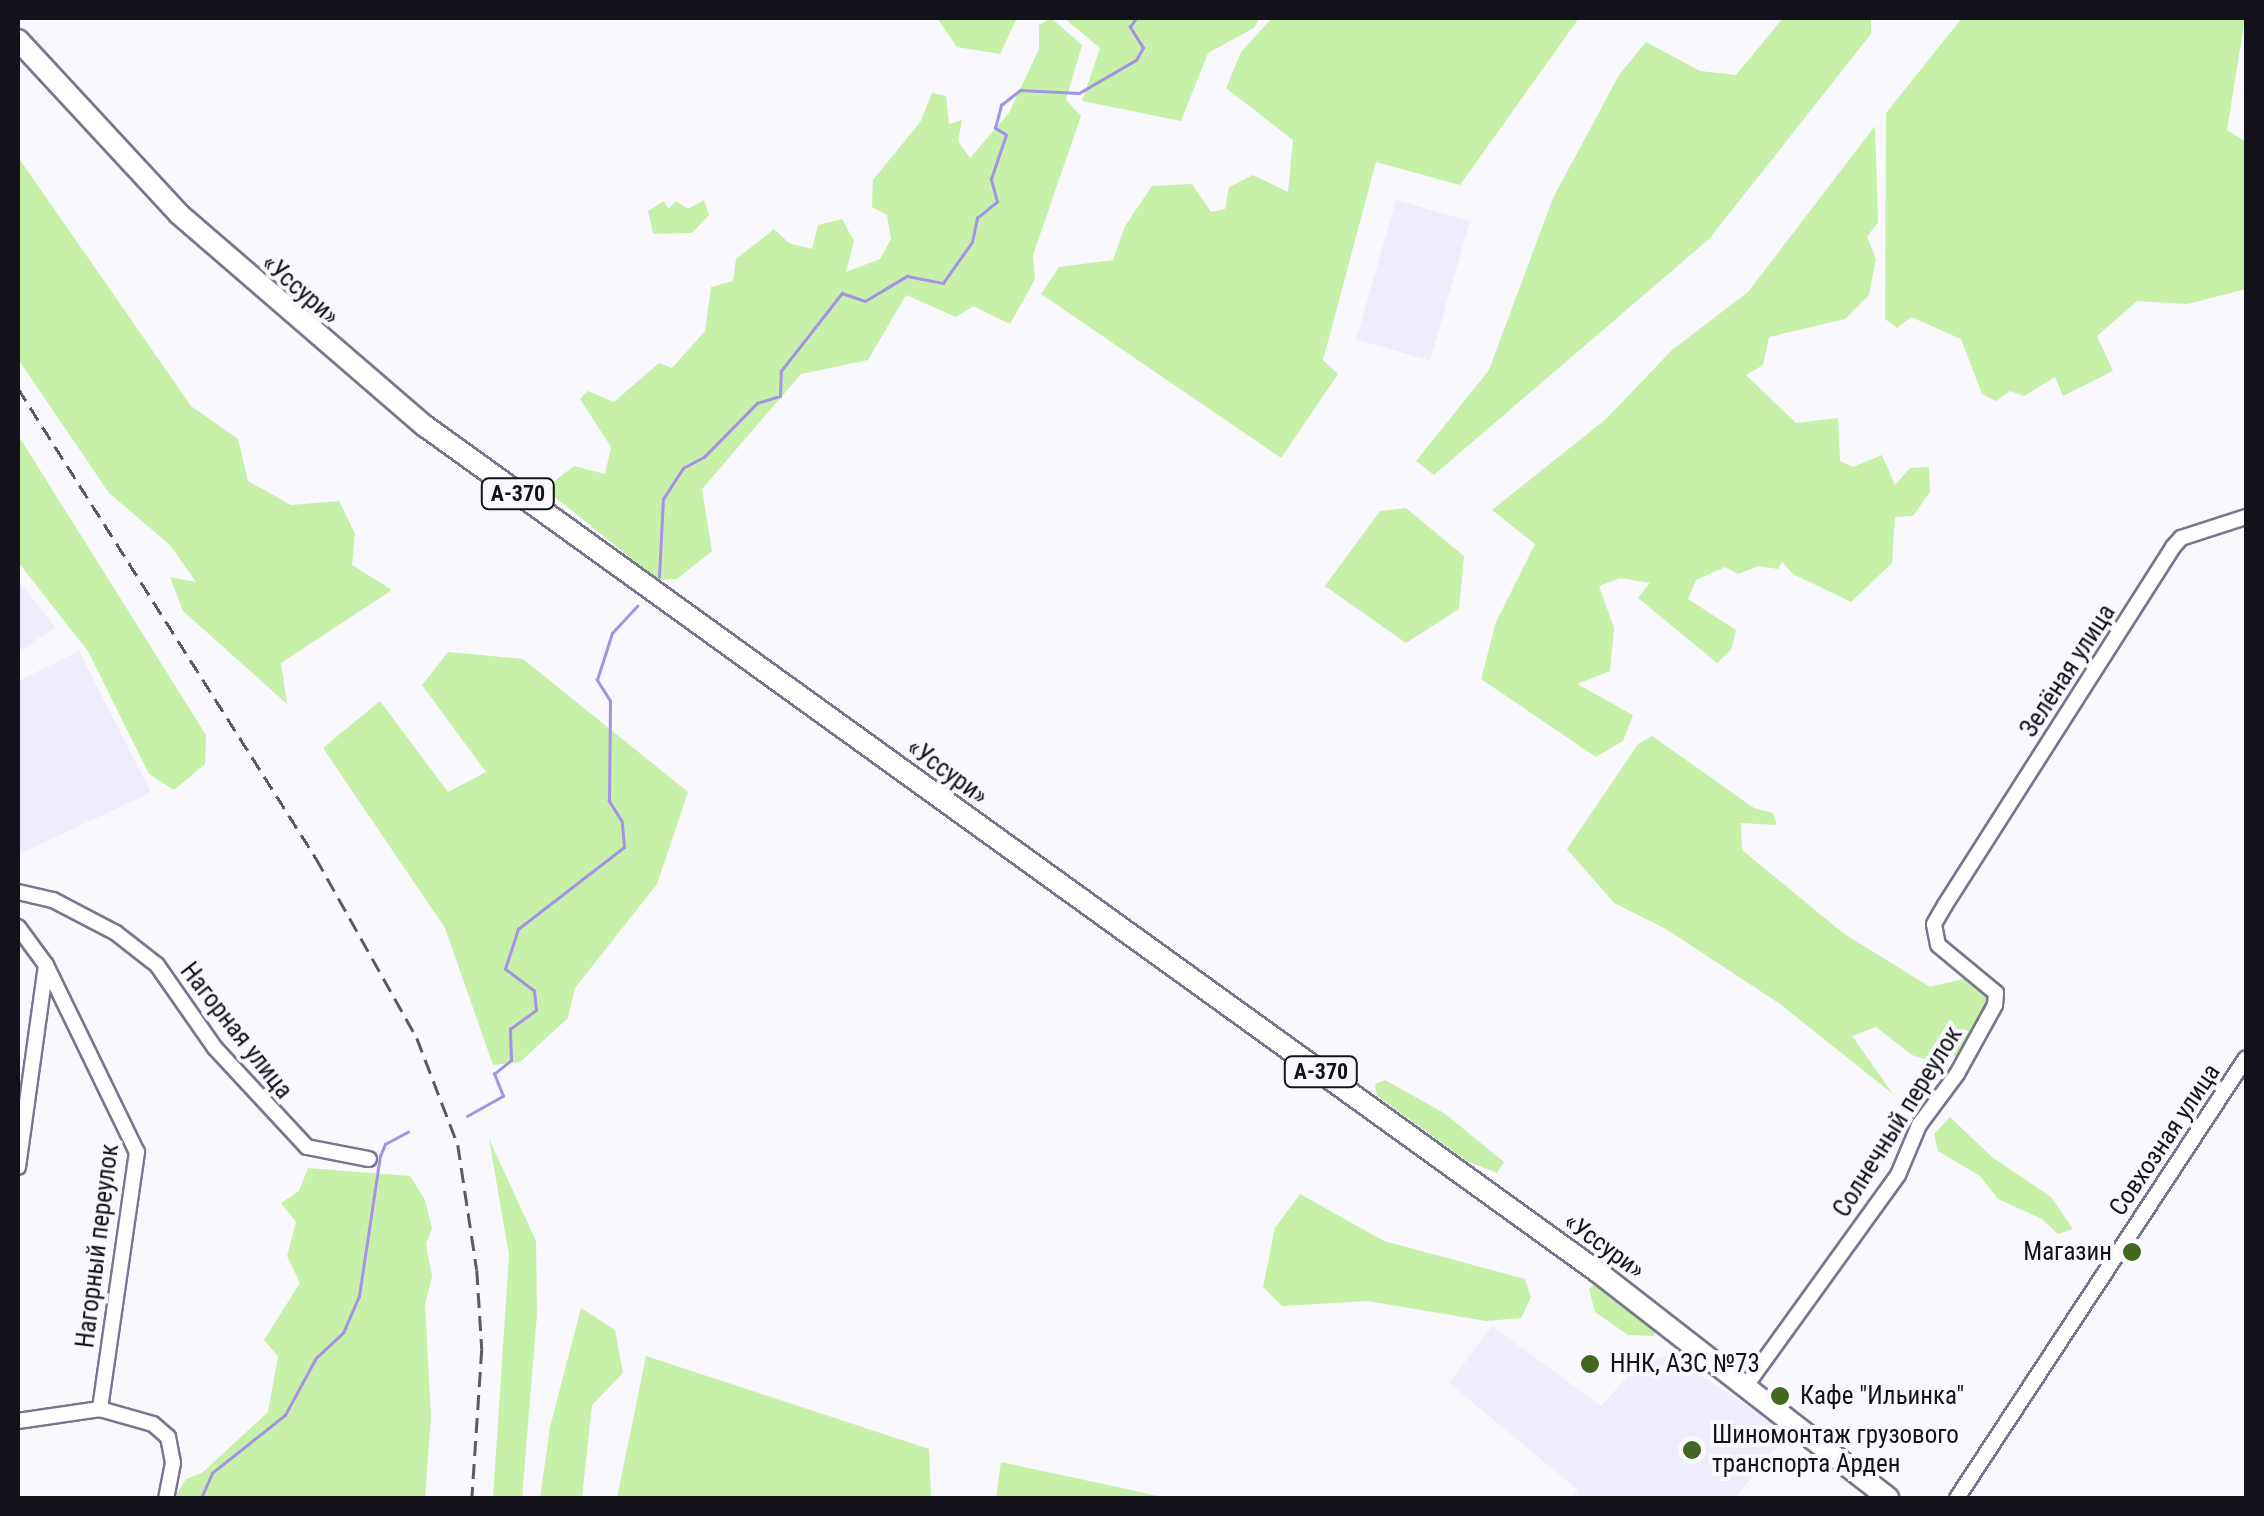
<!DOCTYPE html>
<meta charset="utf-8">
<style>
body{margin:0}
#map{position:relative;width:2264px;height:1516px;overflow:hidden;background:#f8f8fd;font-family:"Roboto Condensed",sans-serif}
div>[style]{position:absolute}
.built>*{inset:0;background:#efedfb;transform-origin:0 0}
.green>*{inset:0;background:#c7f0a9}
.stream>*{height:2.5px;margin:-1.25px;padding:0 1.25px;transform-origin:1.25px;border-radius:1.25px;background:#a393e4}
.roads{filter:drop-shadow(2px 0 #79768e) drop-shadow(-2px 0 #79768e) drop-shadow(0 2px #79768e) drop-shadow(0 -2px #79768e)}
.minor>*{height:14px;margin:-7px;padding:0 7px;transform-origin:7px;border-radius:7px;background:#fff}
.highway>*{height:20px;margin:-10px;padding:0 10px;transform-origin:10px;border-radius:10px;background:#fff}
.rail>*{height:2.5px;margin-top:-1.25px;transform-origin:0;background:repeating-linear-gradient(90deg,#5b5a61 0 15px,transparent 0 23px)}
.dots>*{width:28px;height:28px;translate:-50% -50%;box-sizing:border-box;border:5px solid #f8f8fd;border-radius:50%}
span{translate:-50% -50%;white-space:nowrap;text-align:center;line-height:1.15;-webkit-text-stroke:8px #f8f8fd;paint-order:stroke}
.shield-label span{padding:2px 8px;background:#f8f8fd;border:2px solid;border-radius:8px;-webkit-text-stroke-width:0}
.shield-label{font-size:22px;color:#13111a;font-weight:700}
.street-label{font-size:25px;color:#13111a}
.poi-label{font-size:25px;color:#13111a}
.right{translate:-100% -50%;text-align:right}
.left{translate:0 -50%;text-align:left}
.frame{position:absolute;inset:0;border:20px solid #13111a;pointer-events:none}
</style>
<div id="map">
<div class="built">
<div style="left:1396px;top:200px;width:77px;height:145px;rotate:16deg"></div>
<div style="clip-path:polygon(18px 580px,55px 627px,18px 653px)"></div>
<div style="clip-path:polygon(79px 651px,151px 792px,18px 855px,18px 681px)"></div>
<div style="clip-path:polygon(1492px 1326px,1601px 1406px,1638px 1365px,1668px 1355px,1789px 1432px,1735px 1498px,1572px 1498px,1578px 1490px,1449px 1383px)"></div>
</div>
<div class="green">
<div style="clip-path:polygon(937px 18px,1017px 18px,1000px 54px,957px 47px)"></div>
<div style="clip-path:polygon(1051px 18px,1082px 45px,1066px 100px,1081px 116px,1033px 255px,1035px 279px,1010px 324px,973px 306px,956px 317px,906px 295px,868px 360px,801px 374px,702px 489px,712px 551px,677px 579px,658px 580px,556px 498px,548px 486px,574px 466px,605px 474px,611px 447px,580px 399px,588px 391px,614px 402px,659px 363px,672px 368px,705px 331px,711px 287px,733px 281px,736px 259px,774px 229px,789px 243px,812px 249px,818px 225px,842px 219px,854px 241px,846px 272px,880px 259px,891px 239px,887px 215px,872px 207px,873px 180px,921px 121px,932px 93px,946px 96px,949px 124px,962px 120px,958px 141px,970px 158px,1009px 113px,1039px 49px,1039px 25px)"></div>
<div style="clip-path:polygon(1064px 18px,1259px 18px,1254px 28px,1208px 53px,1181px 121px,1082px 101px,1100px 48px)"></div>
<div style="clip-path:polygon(1272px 18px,1579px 18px,1460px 185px,1376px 162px,1323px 360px,1338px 374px,1281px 458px,1041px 294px,1059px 267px,1113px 260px,1125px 226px,1152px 186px,1192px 184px,1211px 212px,1225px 209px,1229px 187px,1253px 175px,1288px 192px,1293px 140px,1226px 88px,1241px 52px)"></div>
<div style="clip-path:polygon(1783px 18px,1871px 18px,1871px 34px,1709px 239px,1434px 475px,1416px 461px,1489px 370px,1553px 198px,1619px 75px,1646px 42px,1700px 71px,1736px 75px)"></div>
<div style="clip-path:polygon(1962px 18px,2245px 18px,2227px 130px,2246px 142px,2246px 289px,2187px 304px,2137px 301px,2097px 336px,2113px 371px,2063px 396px,2055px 377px,2024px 396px,2010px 391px,1996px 401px,1982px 394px,1961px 339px,1911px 317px,1897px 328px,1885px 319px,1886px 113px)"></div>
<div style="clip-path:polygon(1875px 126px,1878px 222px,1867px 237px,1876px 259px,1869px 295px,1845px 319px,1769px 337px,1763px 365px,1746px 375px,1796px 423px,1838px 418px,1840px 461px,1853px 467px,1882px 455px,1895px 485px,1910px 468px,1929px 467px,1930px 492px,1913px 516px,1895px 517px,1892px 563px,1851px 602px,1793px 574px,1782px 562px,1778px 569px,1759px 566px,1738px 574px,1725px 567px,1696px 580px,1688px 599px,1736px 630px,1731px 650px,1717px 663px,1638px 598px,1650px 583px,1620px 578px,1599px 586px,1614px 628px,1610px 671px,1577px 684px,1633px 715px,1623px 741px,1596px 757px,1481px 679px,1496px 622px,1535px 544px,1492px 510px,1606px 419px,1672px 350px,1748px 292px)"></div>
<div style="clip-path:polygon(18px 157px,191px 406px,238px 439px,248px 481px,291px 505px,339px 501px,355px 534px,352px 565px,392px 590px,281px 663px,287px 704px,183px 611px,170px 577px,196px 582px,170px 545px,109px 493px,18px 359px)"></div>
<div style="clip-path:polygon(704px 200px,709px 215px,692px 233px,653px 234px,648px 211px,664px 201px,668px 209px,676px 201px,688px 209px)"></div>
<div style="clip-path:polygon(18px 435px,206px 735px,205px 764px,174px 790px,149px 774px,88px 651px,18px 562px)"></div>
<div style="clip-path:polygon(1406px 508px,1464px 556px,1459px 609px,1406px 643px,1325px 586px,1380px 511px)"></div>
<div style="clip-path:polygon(448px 652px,523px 659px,688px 792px,657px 884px,575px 988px,568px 1018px,520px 1062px,493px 1065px,445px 928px,323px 748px,380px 701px,448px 792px,486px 772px,422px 685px)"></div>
<div style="clip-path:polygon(1652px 736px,1754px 808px,1773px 813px,1777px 825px,1741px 823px,1742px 850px,1843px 933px,1930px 987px,1971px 977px,1988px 994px,1986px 1014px,1965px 1053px,1933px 1062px,1912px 1055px,1876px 1027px,1852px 1036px,1893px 1094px,1780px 1004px,1666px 929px,1614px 903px,1567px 849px,1638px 744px)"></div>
<div style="clip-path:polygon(1385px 1080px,1444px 1113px,1504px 1162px,1497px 1173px,1467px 1161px,1377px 1096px,1375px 1084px)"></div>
<div style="clip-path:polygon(1950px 1117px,1992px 1157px,2051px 1197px,2073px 1229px,2058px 1234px,2042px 1219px,1998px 1199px,1980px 1176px,1938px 1151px,1934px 1134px)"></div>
<div style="clip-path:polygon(489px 1139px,536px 1241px,537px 1314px,522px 1498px,493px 1498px,509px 1255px)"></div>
<div style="clip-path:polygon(308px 1168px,410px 1176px,425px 1200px,432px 1228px,426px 1244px,432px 1277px,425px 1305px,431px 1416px,425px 1498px,174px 1498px,186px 1479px,202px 1473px,268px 1412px,278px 1356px,264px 1340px,300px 1283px,287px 1256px,296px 1222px,281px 1203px,299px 1191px)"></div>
<div style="clip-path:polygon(1300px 1194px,1384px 1241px,1525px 1279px,1531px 1297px,1521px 1318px,1486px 1321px,1367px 1301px,1282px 1306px,1263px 1287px,1275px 1228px)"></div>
<div style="clip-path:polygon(1594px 1284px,1611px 1286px,1655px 1327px,1654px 1336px,1628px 1335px,1595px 1312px,1589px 1289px)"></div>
<div style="clip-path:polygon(581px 1308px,615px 1330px,623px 1373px,592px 1405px,582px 1498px,540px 1498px,550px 1427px)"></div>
<div style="clip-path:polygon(646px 1356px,929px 1449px,931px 1498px,617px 1498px)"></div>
<div style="clip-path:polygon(1001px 1462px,1168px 1498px,996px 1498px)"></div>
</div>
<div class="stream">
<div style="left:659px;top:577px;width:78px;rotate:-87.1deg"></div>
<div style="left:663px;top:499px;width:37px;rotate:-57deg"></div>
<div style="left:683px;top:468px;width:24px;rotate:-28deg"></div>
<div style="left:704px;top:457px;width:76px;rotate:-45.5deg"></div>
<div style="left:757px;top:403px;width:24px;rotate:-17deg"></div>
<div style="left:780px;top:396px;width:25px;rotate:-88deg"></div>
<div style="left:781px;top:371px;width:99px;rotate:-52deg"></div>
<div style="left:842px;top:293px;width:24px;rotate:19deg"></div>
<div style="left:865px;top:301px;width:49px;rotate:-30.8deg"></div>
<div style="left:907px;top:276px;width:37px;rotate:11deg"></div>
<div style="left:943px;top:283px;width:50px;rotate:-54.7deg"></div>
<div style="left:972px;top:242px;width:25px;rotate:-78deg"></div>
<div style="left:977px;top:218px;width:26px;rotate:-39deg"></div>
<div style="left:997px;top:202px;width:24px;rotate:-105deg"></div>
<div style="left:991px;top:179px;width:46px;rotate:-71.2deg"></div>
<div style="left:1006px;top:135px;width:13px;rotate:-148deg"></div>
<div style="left:995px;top:128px;width:24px;rotate:-75deg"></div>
<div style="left:1001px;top:105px;width:24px;rotate:-38deg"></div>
<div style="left:1020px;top:90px;width:59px;rotate:2.9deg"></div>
<div style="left:1079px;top:93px;width:66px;rotate:-30.1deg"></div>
<div style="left:1136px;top:60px;width:14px;rotate:-60deg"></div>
<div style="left:1143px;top:48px;width:25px;rotate:-122deg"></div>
<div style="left:1130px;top:27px;width:11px;rotate:-56deg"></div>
<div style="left:467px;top:1116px;width:41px;rotate:-29.1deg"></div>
<div style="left:503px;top:1096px;width:24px;rotate:-112deg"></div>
<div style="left:494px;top:1074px;width:22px;rotate:-39deg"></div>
<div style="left:511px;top:1060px;width:31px;rotate:-92deg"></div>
<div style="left:510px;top:1029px;width:32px;rotate:-36deg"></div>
<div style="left:536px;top:1010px;width:19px;rotate:-96deg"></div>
<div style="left:534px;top:991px;width:36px;rotate:-143deg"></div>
<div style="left:505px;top:969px;width:42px;rotate:-72deg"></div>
<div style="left:518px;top:929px;width:134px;rotate:-37.7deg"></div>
<div style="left:624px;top:847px;width:25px;rotate:-95deg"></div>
<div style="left:622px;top:822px;width:25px;rotate:-122deg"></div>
<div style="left:609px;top:801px;width:100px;rotate:-89.4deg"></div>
<div style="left:610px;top:701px;width:25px;rotate:-122deg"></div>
<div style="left:597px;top:680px;width:49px;rotate:-72.3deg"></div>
<div style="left:612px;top:633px;width:37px;rotate:-47deg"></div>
<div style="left:201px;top:1498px;width:27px;rotate:-66deg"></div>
<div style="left:212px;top:1473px;width:93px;rotate:-38.5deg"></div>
<div style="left:285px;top:1415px;width:65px;rotate:-61.5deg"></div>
<div style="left:316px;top:1358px;width:37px;rotate:-43deg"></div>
<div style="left:343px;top:1333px;width:40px;rotate:-66.6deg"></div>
<div style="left:359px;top:1296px;width:142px;rotate:-81.5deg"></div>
<div style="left:380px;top:1156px;width:13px;rotate:-67deg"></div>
<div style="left:385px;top:1144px;width:26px;rotate:-28deg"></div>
</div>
<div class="roads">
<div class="minor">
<div style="left:18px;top:892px;width:36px;rotate:13deg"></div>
<div style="left:53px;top:900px;width:71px;rotate:27.6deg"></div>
<div style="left:116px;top:933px;width:52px;rotate:38deg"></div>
<div style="left:157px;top:965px;width:101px;rotate:55.1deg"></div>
<div style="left:215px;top:1048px;width:135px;rotate:47.1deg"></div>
<div style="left:307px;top:1147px;width:63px;rotate:11deg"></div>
<div style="left:18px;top:927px;width:47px;rotate:53.6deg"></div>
<div style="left:46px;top:965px;width:208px;rotate:64.1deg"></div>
<div style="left:137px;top:1152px;width:260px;rotate:98.2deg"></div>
<div style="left:100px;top:1409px;width:83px;rotate:171.7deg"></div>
<div style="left:18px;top:1167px;width:204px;rotate:-82.1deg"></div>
<div style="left:1748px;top:1383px;width:256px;rotate:-54.2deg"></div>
<div style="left:1898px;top:1175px;width:54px;rotate:-67.2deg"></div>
<div style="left:1919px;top:1125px;width:64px;rotate:-53.3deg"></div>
<div style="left:1957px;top:1074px;width:79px;rotate:-61.2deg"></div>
<div style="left:1995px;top:1005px;width:12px;rotate:-85deg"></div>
<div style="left:1996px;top:993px;width:75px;rotate:-140.4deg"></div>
<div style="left:1938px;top:945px;width:21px;rotate:-101deg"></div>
<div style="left:1934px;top:924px;width:22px;rotate:-60deg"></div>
<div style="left:1945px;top:905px;width:424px;rotate:-57.5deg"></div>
<div style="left:2173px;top:547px;width:12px;rotate:-48deg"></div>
<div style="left:2181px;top:538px;width:68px;rotate:-17.9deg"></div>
<div style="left:100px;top:1409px;width:55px;rotate:15.8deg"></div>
<div style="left:153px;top:1424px;width:20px;rotate:41deg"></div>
<div style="left:168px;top:1437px;width:26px;rotate:79deg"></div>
<div style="left:173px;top:1463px;width:36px;rotate:101deg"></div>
<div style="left:1957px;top:1498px;width:526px;rotate:-56.7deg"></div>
</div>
<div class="highway">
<div style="left:18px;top:40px;width:237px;rotate:47.2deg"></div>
<div style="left:179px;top:214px;width:325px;rotate:40.8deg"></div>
<div style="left:425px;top:426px;width:1446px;rotate:35.8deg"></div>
<div style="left:1598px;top:1272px;width:368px;rotate:37.9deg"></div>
</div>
</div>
<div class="rail">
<div style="left:18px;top:388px;width:557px;rotate:57.62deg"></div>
<div style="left:316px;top:858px;width:206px;rotate:60.7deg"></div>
<div style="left:417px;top:1038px;width:115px;rotate:69deg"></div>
<div style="left:458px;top:1145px;width:126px;rotate:81.4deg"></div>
<div style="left:477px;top:1270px;width:79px;rotate:86.4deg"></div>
<div style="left:482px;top:1349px;width:149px;rotate:93.8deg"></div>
</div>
<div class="dots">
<div style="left:2132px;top:1252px;background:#436720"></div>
<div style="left:1590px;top:1364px;background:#436720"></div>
<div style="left:1780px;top:1396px;background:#436720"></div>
<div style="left:1692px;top:1450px;background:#436720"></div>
</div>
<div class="shield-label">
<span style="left:518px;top:494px">А-370</span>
<span style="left:1321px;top:1072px">А-370</span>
</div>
<div class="street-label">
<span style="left:300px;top:290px;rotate:41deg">«Уссури»</span>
<span style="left:2068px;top:671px;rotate:-57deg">Зелёная улица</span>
<span style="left:947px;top:772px;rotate:36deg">«Уссури»</span>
<span style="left:236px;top:1031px;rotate:52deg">Нагорная улица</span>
<span style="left:1898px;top:1122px;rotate:-58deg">Солнечный переулок</span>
<span style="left:2165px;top:1140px;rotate:-56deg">Совхозная улица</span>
<span style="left:98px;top:1246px;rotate:-83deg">Нагорный переулок</span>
<span style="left:1604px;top:1246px;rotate:36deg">«Уссури»</span>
</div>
<div class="poi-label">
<span class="right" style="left:2112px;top:1252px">Магазин</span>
<span class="left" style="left:1610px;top:1364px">ННК, АЗС №73</span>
<span class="left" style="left:1800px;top:1396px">Кафе "Ильинка"</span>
<span class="left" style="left:1712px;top:1450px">Шиномонтаж грузового<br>транспорта Арден</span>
</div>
<div class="frame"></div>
</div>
